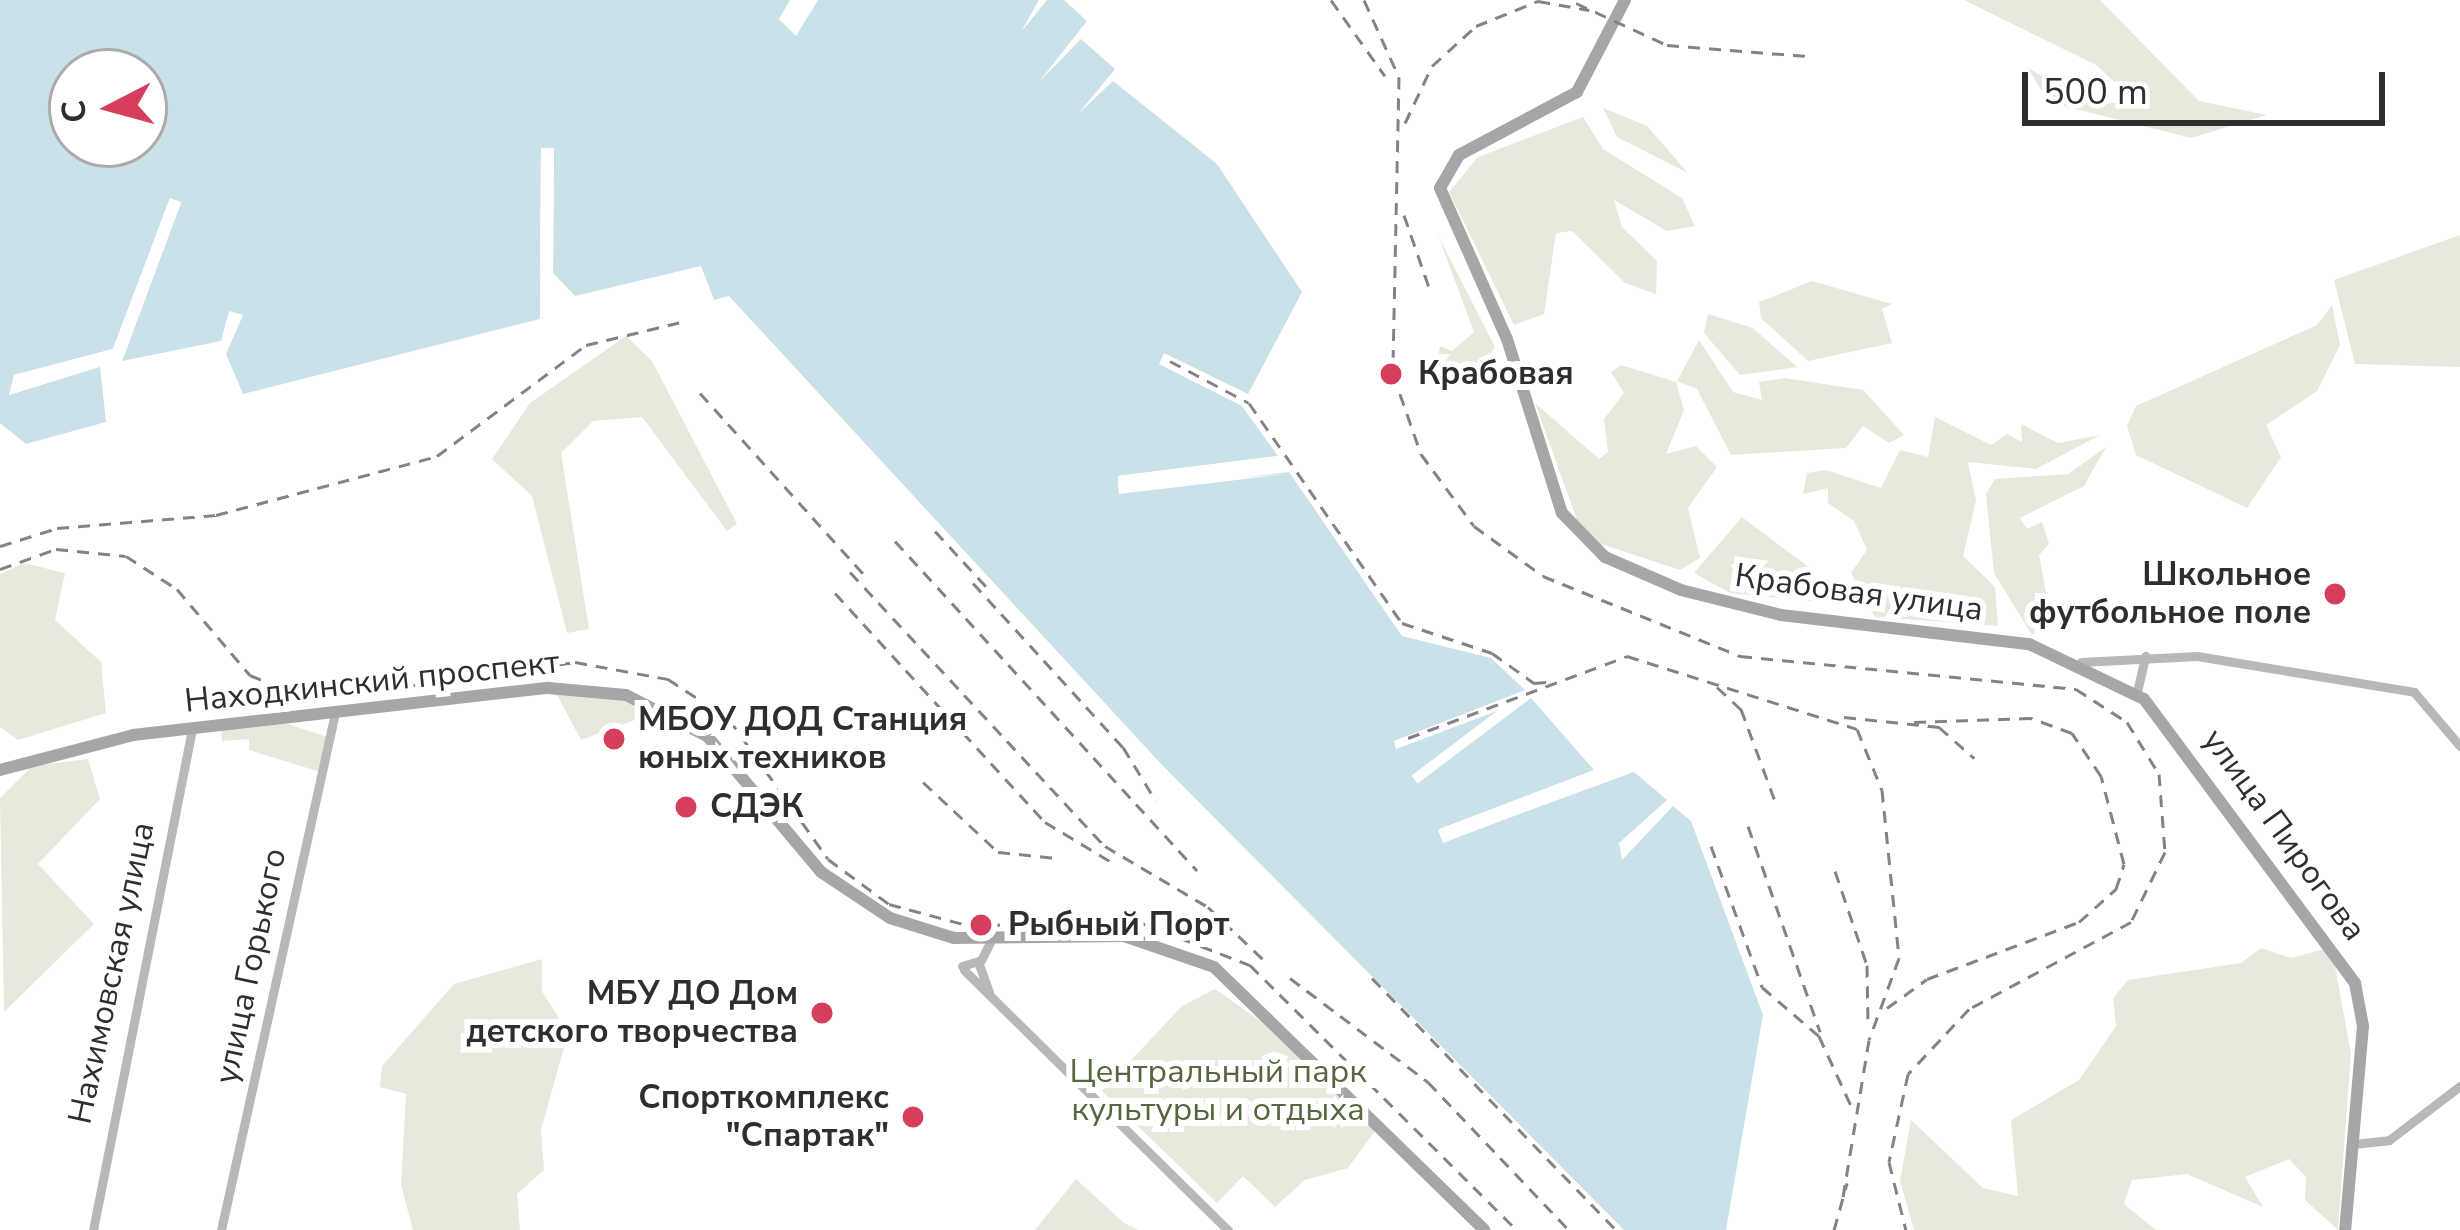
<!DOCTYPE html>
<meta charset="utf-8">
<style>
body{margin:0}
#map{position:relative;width:2460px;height:1230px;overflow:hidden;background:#fff;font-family:"Nunito Sans",sans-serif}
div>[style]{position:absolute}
.green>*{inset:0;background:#e6eadd}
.water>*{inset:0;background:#cae1e9}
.pier>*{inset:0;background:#fff;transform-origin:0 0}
.secondary>*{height:9px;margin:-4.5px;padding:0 4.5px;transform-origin:4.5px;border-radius:4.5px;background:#b8b8b8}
.primary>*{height:12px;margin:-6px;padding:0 6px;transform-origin:6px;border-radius:6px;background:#a6a6a6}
.rail>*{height:3px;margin-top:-1.5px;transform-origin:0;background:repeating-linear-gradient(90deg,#838383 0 12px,transparent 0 21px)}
.dots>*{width:33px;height:33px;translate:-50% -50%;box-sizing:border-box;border:6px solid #fff;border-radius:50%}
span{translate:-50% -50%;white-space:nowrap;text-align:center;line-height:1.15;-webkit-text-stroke:12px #fff;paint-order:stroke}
.poi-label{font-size:33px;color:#2e2e2e;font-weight:700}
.left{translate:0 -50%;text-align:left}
.right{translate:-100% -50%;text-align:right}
.street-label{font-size:33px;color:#2e2e2e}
.park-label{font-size:33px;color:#56663f}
.north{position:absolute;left:48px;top:48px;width:120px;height:120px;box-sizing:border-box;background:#fff;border:3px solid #ababab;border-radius:50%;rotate:264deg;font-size:33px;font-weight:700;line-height:48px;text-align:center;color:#2e2e2e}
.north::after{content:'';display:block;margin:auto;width:42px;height:54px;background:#d73e5d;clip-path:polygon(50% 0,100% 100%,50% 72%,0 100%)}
.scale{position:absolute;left:2022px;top:72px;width:363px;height:54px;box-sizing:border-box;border:6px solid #2e2e2e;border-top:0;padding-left:15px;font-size:36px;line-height:42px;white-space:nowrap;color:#2e2e2e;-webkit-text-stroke:9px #fff;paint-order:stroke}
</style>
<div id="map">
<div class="green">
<div style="clip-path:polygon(1964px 0,2100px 0,2199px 101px,2267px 115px,2191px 138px,2048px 102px,2028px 68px,2091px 105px,2135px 101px,2096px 65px)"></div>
<div style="clip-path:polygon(1603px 108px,1647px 126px,1688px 173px,1617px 137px)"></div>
<div style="clip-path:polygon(1583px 117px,1603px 149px,1682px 198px,1695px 226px,1667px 231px,1614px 200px,1622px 227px,1657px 261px,1656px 294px,1625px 283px,1572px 231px,1556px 233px,1544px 314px,1514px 325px,1449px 192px,1478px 157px)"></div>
<div style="clip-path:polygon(1438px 235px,1495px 347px,1477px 375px,1487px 380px,1468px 387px,1437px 364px,1440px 346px,1452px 351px,1474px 332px)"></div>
<div style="clip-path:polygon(2460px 235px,2460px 367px,2355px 364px,2334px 280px)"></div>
<div style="clip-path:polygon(1812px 281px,1892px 304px,1882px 309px,1892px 343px,1808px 361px,1761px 318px,1759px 302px)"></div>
<div style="clip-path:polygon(2332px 305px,2340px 345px,2317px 391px,2266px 425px,2281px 457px,2247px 508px,2136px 455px,2127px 426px,2136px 406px,2317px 325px)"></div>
<div style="clip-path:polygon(1708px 314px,1753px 328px,1797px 367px,1740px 375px,1704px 333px)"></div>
<div style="clip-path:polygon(626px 336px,652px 361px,737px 524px,727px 531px,642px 417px,593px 421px,561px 453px,589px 629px,567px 633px,532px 496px,492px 459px,530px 403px)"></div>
<div style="clip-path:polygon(1699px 340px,1733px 392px,1762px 400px,1759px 382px,1785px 378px,1863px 390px,1904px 435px,1889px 443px,1863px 426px,1846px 448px,1731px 455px,1697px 389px,1677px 381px)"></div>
<div style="clip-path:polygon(1621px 365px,1676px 382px,1684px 410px,1666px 454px,1696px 446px,1717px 467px,1688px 508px,1700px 558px,1680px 570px,1598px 543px,1577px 520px,1535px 403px,1599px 459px,1608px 452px,1604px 419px,1624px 393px,1611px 372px)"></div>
<div style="clip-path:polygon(1935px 417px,1991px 445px,2007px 434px,2022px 442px,2021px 424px,2058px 443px,2100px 435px,2036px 469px,1968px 462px,1976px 501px,1963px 556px,1995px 587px,1998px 626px,1875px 617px,1851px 573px,1867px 550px,1854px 521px,1828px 503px,1828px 488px,1803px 494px,1807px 473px,1826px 470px,1881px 488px,1900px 450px,1928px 457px)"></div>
<div style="clip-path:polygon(2106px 447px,2084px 486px,2020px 518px,2027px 529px,2042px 522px,2049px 544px,2039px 555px,2053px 628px,2032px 635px,1994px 573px,1986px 494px,1995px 479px,2068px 474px)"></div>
<div style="clip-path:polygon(1742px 517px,1815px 572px,1820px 602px,1730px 593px,1694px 573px)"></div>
<div style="clip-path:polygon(24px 563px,65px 573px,55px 620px,101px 662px,106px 713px,18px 740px,0 727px,0 574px)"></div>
<div style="clip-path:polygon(556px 693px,624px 701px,642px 707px,640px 718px,581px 740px)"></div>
<div style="clip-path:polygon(285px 723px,328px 737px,320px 772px,249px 750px,249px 739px,222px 741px,221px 730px)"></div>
<div style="clip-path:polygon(88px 759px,100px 799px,38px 864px,94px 924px,4px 1012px,0 798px,32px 766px)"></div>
<div style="clip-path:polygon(2261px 948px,2291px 958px,2324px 949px,2334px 961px,2351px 1053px,2338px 1230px,2305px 1200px,2306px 1177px,2289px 1159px,2245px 1177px,2263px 1207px,2187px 1174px,2132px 1180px,2124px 1204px,2156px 1230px,1914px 1230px,1900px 1181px,1911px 1120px,1983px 1188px,2018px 1196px,2011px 1120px,2079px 1080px,2116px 1026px,2113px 998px,2128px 980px,2241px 963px)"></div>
<div style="clip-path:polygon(542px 959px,542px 991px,568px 1033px,541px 1130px,544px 1170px,517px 1194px,520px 1230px,413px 1230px,401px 1185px,406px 1094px,380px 1087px,382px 1066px,454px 984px)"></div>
<div style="clip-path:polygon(1215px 989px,1279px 1034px,1375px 1131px,1348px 1168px,1305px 1180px,1275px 1207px,1243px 1176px,1217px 1203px,1102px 1091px,1182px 1006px)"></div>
<div style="clip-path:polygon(1076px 1179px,1124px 1223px,1138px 1230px,1035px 1230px)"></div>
</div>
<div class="water">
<div style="clip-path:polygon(evenodd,0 0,790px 0,779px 19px,796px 36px,818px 0,1039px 0,1021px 32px,1047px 0,1064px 0,1087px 21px,1038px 83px,1081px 39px,1115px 69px,1078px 114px,1113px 81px,1217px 164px,1302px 292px,1248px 394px,1164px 353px,1159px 364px,1242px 406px,1278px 456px,1118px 476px,1119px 493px,1289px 472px,1402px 636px,1491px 658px,1525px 690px,1394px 741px,1396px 749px,1531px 698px,1594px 770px,1439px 829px,1443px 842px,1634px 772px,1667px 800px,1619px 843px,1622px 860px,1673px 806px,1691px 821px,1763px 1015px,1726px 1230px,1624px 1230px,1163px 766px,729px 296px,714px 300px,701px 266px,575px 296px,553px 273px,554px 148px,541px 149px,540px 319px,243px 394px,226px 354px,243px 315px,229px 311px,221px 341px,122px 361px,181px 203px,170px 198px,113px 349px,14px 375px,9px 395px,100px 366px,106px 422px,26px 444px,0 423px,0 0,72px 72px,144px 72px,144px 144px,72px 144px,72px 72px)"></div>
</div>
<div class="pier">
<div style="clip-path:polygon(541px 148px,554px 148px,553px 273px,547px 154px,540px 273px)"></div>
<div style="clip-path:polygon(170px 198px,181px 202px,122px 361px,173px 206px,118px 353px,19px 380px,106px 365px,9px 395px,14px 375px,113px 349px)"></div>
<div style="clip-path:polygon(1278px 456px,1276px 464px,1125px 487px,1286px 474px,1119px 494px,1118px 476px)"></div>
<div style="left:1525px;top:690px;width:10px;height:142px;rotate:53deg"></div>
<div style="clip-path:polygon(1594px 770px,1447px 835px,1600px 783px,1443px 843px,1438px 830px)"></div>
</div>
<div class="secondary">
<div style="left:2081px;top:662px;width:116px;rotate:-3deg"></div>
<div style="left:2197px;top:656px;width:220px;rotate:9.4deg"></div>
<div style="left:2414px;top:692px;width:71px;rotate:49.6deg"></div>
<div style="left:2137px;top:692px;width:37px;rotate:-77deg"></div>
<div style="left:962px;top:966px;width:17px;rotate:-17deg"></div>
<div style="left:964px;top:970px;width:371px;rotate:44.6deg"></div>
<div style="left:989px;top:992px;width:30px;rotate:-110deg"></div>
<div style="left:979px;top:964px;width:30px;rotate:-63deg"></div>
<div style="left:2353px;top:1144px;width:36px;rotate:-6deg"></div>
<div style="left:2389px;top:1140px;width:89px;rotate:-37.3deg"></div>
<div style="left:93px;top:1230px;width:511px;rotate:-78.82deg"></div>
<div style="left:221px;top:1230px;width:529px;rotate:-77.57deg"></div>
</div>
<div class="primary">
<div style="left:1625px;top:0;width:104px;rotate:117.6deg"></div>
<div style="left:1577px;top:92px;width:134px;rotate:151.9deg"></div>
<div style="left:1459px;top:155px;width:38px;rotate:120deg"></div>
<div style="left:1440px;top:188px;width:165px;rotate:66.1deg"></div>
<div style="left:1507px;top:339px;width:182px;rotate:72.5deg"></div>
<div style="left:1562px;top:513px;width:62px;rotate:45.7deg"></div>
<div style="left:1605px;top:557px;width:83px;rotate:23.5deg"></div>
<div style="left:1681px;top:590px;width:103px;rotate:14deg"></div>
<div style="left:1781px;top:615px;width:250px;rotate:6.7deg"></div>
<div style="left:2029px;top:644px;width:127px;rotate:25.6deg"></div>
<div style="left:2144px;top:699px;width:354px;rotate:53.4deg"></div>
<div style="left:2355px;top:983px;width:44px;rotate:79.5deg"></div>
<div style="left:2363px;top:1026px;width:205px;rotate:95deg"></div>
<div style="left:0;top:770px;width:138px;rotate:-14.7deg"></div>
<div style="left:133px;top:735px;width:418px;rotate:-6.5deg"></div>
<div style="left:548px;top:688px;width:78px;rotate:5.1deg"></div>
<div style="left:626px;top:695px;width:91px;rotate:26.8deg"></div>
<div style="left:707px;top:736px;width:177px;rotate:50deg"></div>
<div style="left:821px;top:872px;width:83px;rotate:33.7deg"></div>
<div style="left:890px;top:918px;width:67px;rotate:17.4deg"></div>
<div style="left:954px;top:938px;width:170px;rotate:-0.7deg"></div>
<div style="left:1124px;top:936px;width:95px;rotate:19deg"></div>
<div style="left:1214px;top:967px;width:377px;rotate:44.2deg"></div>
</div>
<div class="rail">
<div style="left:1331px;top:0;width:93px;rotate:54.6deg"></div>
<div style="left:1364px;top:0;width:85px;rotate:65.6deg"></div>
<div style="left:1399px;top:77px;width:297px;rotate:91.2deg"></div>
<div style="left:1393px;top:374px;width:85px;rotate:70.7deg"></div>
<div style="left:1421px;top:454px;width:89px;rotate:53.6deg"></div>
<div style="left:1474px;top:526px;width:85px;rotate:35.9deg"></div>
<div style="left:1543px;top:576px;width:213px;rotate:22.1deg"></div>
<div style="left:1740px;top:656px;width:338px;rotate:5.6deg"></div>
<div style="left:2076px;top:689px;width:61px;rotate:32.9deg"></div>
<div style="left:2127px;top:722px;width:61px;rotate:58.4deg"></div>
<div style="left:2159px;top:774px;width:78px;rotate:85.6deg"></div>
<div style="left:2165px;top:852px;width:78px;rotate:115.9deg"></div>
<div style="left:2131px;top:922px;width:184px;rotate:151.8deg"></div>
<div style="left:1969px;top:1009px;width:89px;rotate:133.2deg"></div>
<div style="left:1908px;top:1074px;width:90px;rotate:102.2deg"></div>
<div style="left:1889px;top:1162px;width:70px;rotate:76deg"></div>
<div style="left:1576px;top:3px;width:100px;rotate:24.8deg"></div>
<div style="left:1667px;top:45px;width:141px;rotate:4.5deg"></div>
<div style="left:1405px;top:123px;width:63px;rotate:-64.7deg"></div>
<div style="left:1432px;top:66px;width:59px;rotate:-42.3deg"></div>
<div style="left:1476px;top:26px;width:67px;rotate:-22deg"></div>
<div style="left:1538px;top:1px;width:52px;rotate:10deg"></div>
<div style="left:1404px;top:215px;width:83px;rotate:70.9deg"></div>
<div style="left:1170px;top:361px;width:89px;rotate:28deg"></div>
<div style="left:1249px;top:403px;width:268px;rotate:55.2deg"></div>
<div style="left:1402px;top:623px;width:95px;rotate:18.4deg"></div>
<div style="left:1492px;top:653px;width:52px;rotate:35.5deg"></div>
<div style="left:1534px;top:683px;width:21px;rotate:-5deg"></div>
<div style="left:700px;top:393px;width:248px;rotate:47.9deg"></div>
<div style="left:935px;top:531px;width:83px;rotate:47.4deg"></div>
<div style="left:895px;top:541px;width:447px;rotate:47.5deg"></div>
<div style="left:0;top:546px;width:60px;rotate:-17.5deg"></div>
<div style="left:57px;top:528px;width:160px;rotate:-4.7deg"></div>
<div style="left:216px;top:515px;width:229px;rotate:-14.9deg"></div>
<div style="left:437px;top:456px;width:186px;rotate:-36.7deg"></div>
<div style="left:586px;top:345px;width:102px;rotate:-13.6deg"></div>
<div style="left:0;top:569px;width:59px;rotate:-19.7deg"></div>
<div style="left:56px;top:549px;width:70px;rotate:5.7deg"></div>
<div style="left:126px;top:556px;width:61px;rotate:32.9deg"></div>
<div style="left:177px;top:589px;width:113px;rotate:49.7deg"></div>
<div style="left:250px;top:675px;width:64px;rotate:23deg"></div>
<div style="left:309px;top:700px;width:269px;rotate:-8.1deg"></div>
<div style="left:575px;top:662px;width:95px;rotate:10.4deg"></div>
<div style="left:668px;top:679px;width:73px;rotate:33.3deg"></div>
<div style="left:729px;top:719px;width:171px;rotate:54.7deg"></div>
<div style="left:828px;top:859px;width:76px;rotate:36.4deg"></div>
<div style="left:889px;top:904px;width:81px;rotate:15.1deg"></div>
<div style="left:967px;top:925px;width:175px;rotate:-0.7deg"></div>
<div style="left:1142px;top:923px;width:116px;rotate:21.3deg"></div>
<div style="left:1250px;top:965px;width:376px;rotate:44.8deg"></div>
<div style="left:850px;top:572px;width:374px;rotate:47.1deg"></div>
<div style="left:1105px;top:846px;width:120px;rotate:30.6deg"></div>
<div style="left:1208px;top:907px;width:83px;rotate:43.5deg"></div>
<div style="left:973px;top:583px;width:222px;rotate:47.6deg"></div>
<div style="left:1123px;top:747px;width:63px;rotate:58.6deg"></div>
<div style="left:835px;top:593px;width:311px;rotate:47.5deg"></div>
<div style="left:1045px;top:822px;width:79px;rotate:31.1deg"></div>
<div style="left:1717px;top:687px;width:33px;rotate:43deg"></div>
<div style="left:1741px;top:709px;width:98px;rotate:69.7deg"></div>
<div style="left:1844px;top:717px;width:96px;rotate:6deg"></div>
<div style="left:1939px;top:727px;width:47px;rotate:41.5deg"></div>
<div style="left:1408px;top:738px;width:234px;rotate:-20.5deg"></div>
<div style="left:1627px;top:656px;width:241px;rotate:17.6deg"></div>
<div style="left:1857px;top:729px;width:66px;rotate:67.7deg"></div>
<div style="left:1882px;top:790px;width:169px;rotate:84.2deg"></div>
<div style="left:1899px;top:958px;width:87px;rotate:110.1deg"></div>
<div style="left:1869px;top:1040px;width:159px;rotate:99.4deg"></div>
<div style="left:923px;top:782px;width:103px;rotate:43deg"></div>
<div style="left:998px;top:852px;width:58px;rotate:5.9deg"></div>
<div style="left:1748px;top:826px;width:218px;rotate:70.7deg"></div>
<div style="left:1711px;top:846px;width:150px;rotate:70.1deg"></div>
<div style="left:1762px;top:987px;width:75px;rotate:40.7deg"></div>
<div style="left:1819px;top:1036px;width:81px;rotate:65.3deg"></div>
<div style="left:1835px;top:871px;width:99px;rotate:71.2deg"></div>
<div style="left:1867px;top:965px;width:58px;rotate:89deg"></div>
<div style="left:1290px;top:978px;width:173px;rotate:37deg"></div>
<div style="left:1428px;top:1082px;width:204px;rotate:46.4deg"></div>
<div style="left:1372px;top:978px;width:351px;rotate:45.9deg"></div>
<div style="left:1887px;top:1008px;width:49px;rotate:-35.9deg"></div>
<div style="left:1927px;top:979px;width:162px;rotate:-20.6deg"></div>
<div style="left:2079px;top:922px;width:50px;rotate:-41.7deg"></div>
<div style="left:2116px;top:889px;width:26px;rotate:-72deg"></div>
<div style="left:2124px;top:864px;width:91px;rotate:-104.6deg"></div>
<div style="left:2101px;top:776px;width:52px;rotate:-124deg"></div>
<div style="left:2072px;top:733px;width:44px;rotate:-159.9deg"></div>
<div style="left:2031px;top:718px;width:117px;rotate:178deg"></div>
<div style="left:1834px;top:1230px;width:49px;rotate:-74.5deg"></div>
</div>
<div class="dots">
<div style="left:1391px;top:374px;background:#d73e5d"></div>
<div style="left:2335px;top:594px;background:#d73e5d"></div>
<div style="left:614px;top:739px;background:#d73e5d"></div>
<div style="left:686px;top:807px;background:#d73e5d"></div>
<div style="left:981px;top:925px;background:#d73e5d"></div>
<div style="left:822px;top:1013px;background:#d73e5d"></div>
<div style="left:913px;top:1117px;background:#d73e5d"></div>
</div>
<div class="poi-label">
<span class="left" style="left:1418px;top:374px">Крабовая</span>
<span class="right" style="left:2311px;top:594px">Школьное<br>футбольное поле</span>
<span class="left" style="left:638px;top:739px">МБОУ ДОД Станция<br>юных техников</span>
<span class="left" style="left:710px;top:807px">СДЭК</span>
<span class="left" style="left:1008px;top:925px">Рыбный Порт</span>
<span class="right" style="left:798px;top:1013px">МБУ ДО Дом<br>детского творчества</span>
<span class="right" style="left:889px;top:1117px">Спорткомплекс<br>"Спартак"</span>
</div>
<div class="street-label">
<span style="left:1859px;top:593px;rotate:8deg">Крабовая улица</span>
<span style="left:372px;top:682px;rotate:-6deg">Находкинский проспект</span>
<span style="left:2284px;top:835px;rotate:54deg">улица Пирогова</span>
<span style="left:251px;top:966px;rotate:-78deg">улица Горького</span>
<span style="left:112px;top:973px;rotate:-78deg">Нахимовская улица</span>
</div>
<div class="park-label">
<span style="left:1218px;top:1091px">Центральный парк<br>культуры и отдыха</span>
</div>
<div class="north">С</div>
<div class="scale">500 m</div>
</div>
